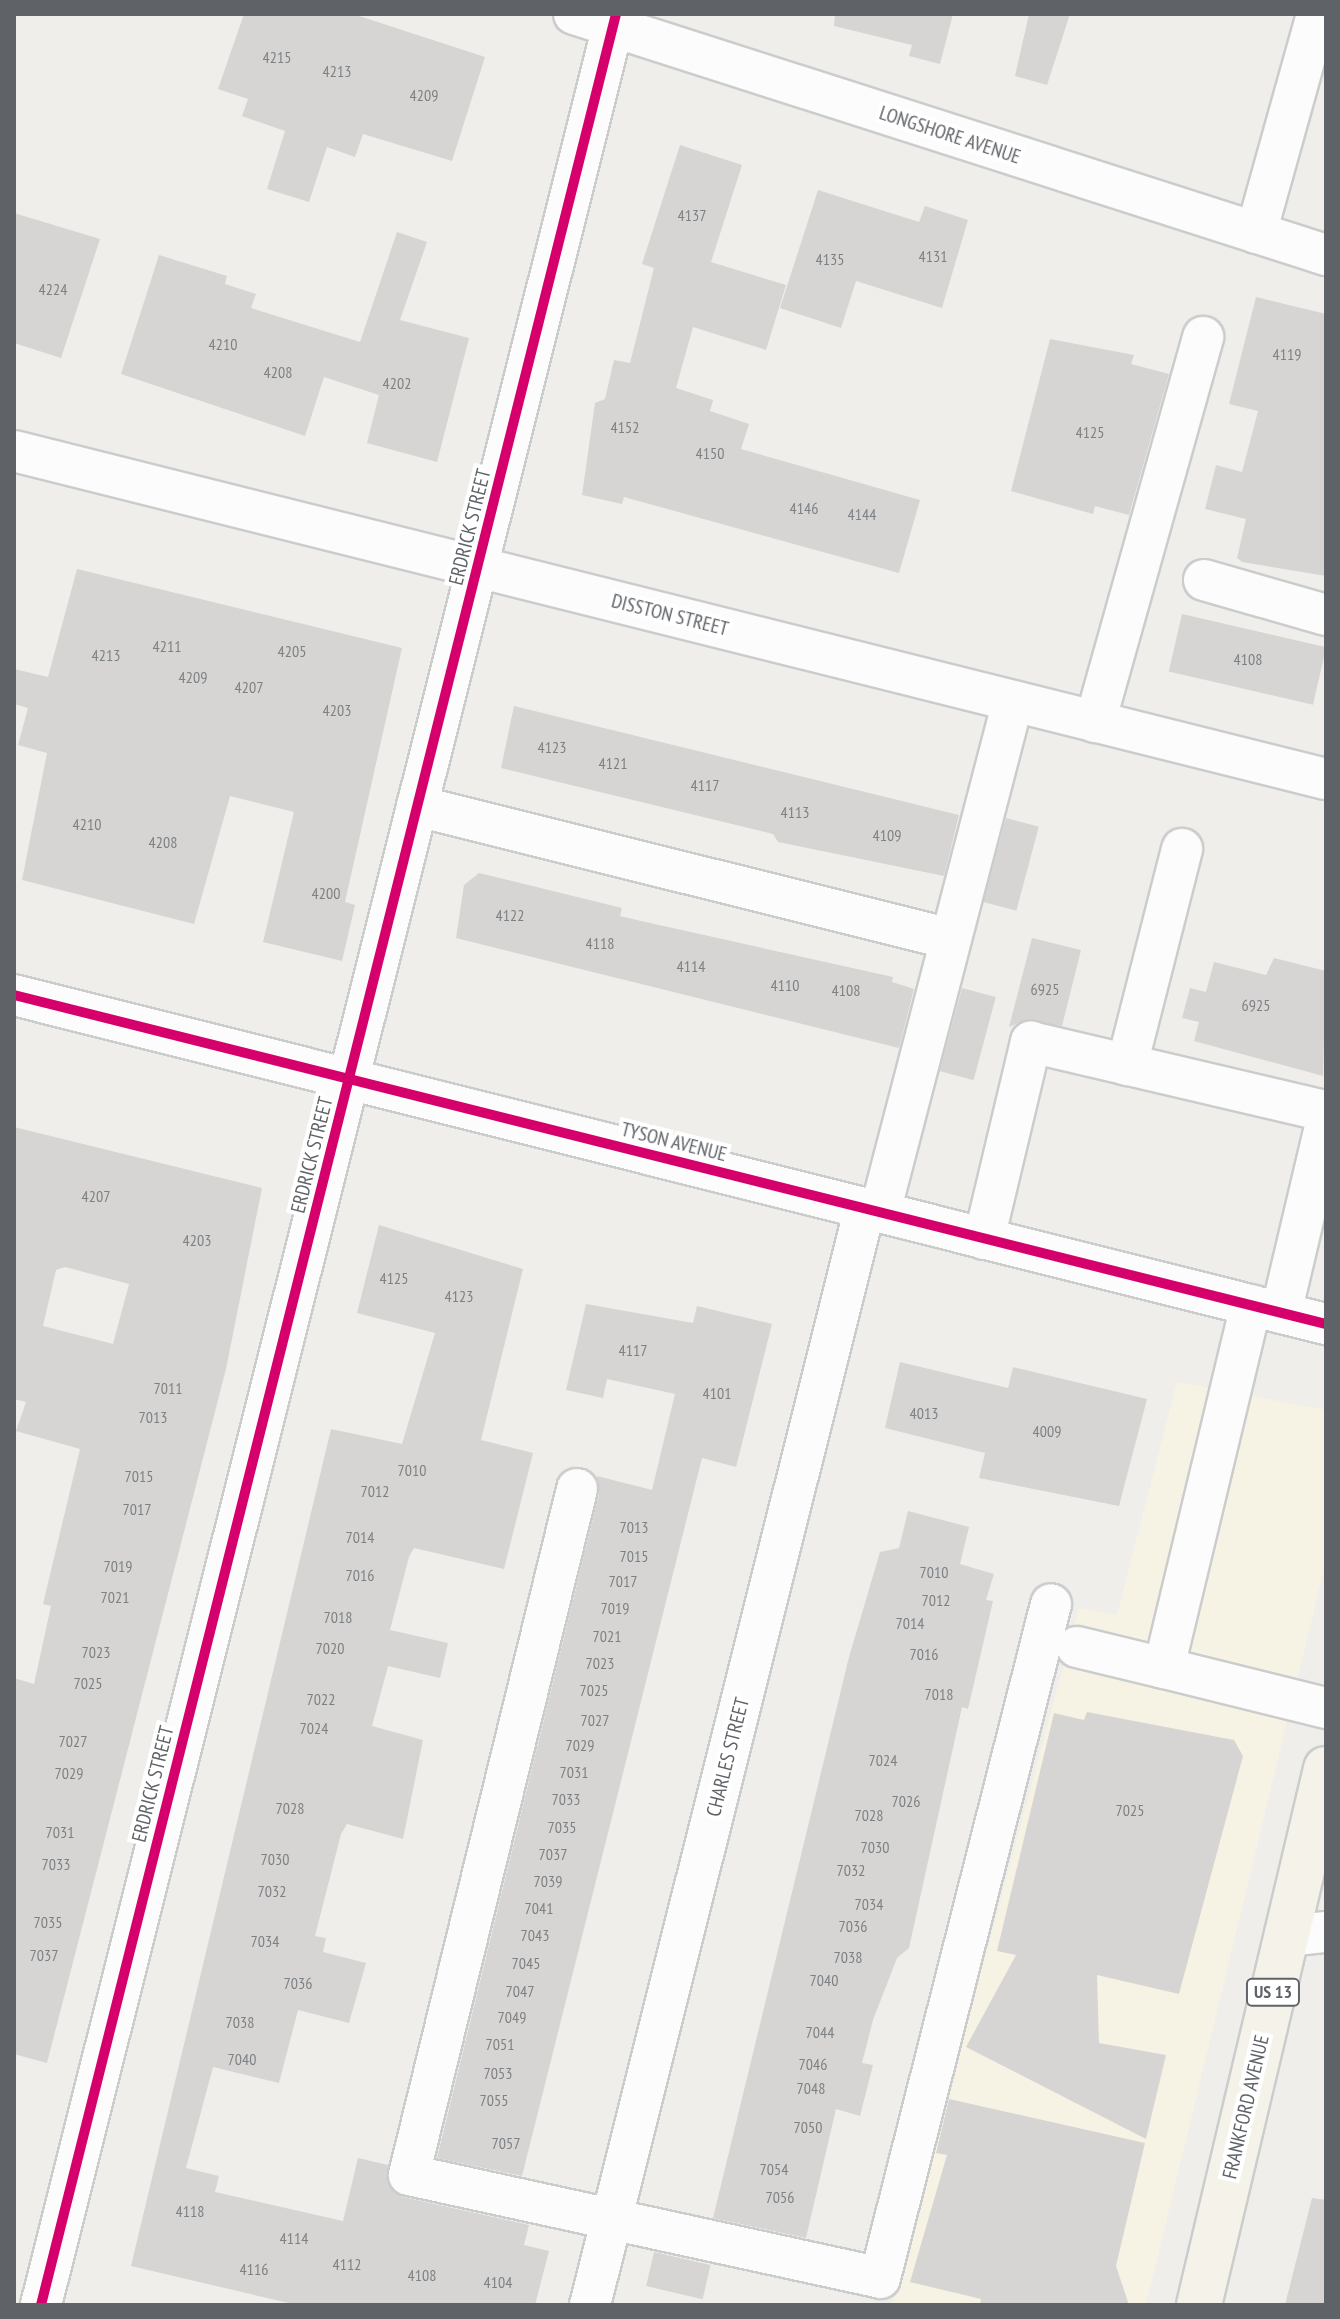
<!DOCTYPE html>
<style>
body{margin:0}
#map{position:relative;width:1340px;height:2319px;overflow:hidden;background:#efeeea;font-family:"PT Sans Narrow",sans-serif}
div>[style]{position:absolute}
.commercial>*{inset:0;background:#f7f3e4}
.building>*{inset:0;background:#d6d5d3;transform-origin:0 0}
.roads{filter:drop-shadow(2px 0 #cbcccc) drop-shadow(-2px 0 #cbcccc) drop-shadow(0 2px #cbcccc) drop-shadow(0 -2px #cbcccc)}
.minor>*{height:40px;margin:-20px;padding:0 20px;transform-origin:20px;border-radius:20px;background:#fdfcfc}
.major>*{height:44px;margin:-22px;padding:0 22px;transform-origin:22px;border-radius:22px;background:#f4f2e9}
.cycleway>*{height:10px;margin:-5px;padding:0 5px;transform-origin:5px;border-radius:5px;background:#d6006c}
span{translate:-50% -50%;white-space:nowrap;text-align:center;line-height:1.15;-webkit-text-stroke:8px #fff;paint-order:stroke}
.number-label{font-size:16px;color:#7e8184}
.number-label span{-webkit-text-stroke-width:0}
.shield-label span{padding:2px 6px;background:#fff;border:2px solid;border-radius:6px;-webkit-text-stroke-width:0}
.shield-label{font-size:18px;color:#5f6368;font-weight:700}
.street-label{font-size:20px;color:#5f6368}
.frame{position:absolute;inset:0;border:16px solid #5f6368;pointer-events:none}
</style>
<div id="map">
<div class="commercial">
<div style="clip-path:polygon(1177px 1382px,1326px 1410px,1326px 1560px,1146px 2305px,892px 2305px,1079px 1608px,1117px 1615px)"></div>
</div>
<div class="building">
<div style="clip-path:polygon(244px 14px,353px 14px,485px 57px,452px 161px,363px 134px,355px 157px,327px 147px,309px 202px,267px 189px,285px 131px,242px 116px,248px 99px,218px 89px)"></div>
<div style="clip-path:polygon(835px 14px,953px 14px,940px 64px,909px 56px,912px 45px,834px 26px)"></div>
<div style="clip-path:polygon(1029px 14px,1070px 14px,1047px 85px,1015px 76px)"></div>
<div style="clip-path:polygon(680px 145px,742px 165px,711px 262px,786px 285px,766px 350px,693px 327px,676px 388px,713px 400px,710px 411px,749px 424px,741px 449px,920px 500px,899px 573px,624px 497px,622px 504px,582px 495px,595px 403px,605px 399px,614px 360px,630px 363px,654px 268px,642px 264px)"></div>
<div style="clip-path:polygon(818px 190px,919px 222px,925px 206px,968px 220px,942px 308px,856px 281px,841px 328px,780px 308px)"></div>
<div style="clip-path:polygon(14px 213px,100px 239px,61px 358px,14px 343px)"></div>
<div style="clip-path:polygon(397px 232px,427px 242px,400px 320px,469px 338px,437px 462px,367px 443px,379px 395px,324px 377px,305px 436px,121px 374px,159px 255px,227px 276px,225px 284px,256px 294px,251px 308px,360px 342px)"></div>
<div style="clip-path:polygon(1256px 297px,1326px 314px,1326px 576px,1242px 562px,1237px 558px,1246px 519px,1205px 509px,1216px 465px,1242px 472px,1258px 411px,1229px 404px)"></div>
<div style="clip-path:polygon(1050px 339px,1134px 355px,1131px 364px,1169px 374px,1129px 515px,1095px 506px,1093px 514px,1011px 491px)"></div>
<div style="clip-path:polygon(77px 569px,402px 648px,345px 902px,355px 905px,342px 961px,263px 942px,294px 812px,230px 796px,194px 924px,22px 880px,47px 753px,18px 745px,28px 708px,14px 704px,14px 669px,48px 677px)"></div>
<div style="left:1182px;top:614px;width:148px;height:59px;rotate:13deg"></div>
<div style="clip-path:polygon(514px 706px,959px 815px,944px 876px,778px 842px,773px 834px,501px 768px)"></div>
<div style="left:1006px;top:818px;width:34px;height:87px;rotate:15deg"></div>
<div style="clip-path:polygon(479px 873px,622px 908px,620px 916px,650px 923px,893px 977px,892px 982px,914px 989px,899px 1048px,456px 938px,464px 885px)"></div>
<div style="clip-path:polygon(1032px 938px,1081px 950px,1062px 1026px,1025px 1020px,1009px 1027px)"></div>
<div style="clip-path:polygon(1274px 958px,1326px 971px,1323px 1076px,1194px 1041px,1199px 1022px,1182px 1018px,1190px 988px,1206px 992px,1214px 962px,1266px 975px)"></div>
<div style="left:962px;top:988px;width:35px;height:86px;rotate:15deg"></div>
<div style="clip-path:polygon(evenodd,14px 1127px,262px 1188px,226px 1369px,47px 2063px,14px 2054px,14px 1678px,34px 1684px,51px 1606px,43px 1604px,80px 1449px,16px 1431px,26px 1402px,14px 1399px,14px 1127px,65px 1267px,129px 1284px,113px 1344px,43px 1326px,56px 1270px,65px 1267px)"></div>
<div style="clip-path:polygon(379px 1225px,523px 1269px,481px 1440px,533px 1453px,504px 1569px,414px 1548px,409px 1557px,390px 1630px,448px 1643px,440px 1678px,388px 1666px,372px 1726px,423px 1740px,403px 1839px,347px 1824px,341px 1834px,315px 1936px,326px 1938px,323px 1952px,366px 1963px,349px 2023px,298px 2010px,279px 2083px,213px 2067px,186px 2168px,219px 2176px,215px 2192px,343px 2221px,358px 2158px,388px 2165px,387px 2182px,403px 2197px,529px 2225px,524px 2245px,549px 2251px,535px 2305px,297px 2305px,131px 2266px,331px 1429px,402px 1444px,435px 1333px,357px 1313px)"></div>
<div style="clip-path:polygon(586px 1304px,693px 1323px,697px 1306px,772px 1324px,736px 1467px,702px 1458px,522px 2176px,437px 2158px,599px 1494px,597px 1476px,652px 1490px,675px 1394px,607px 1379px,603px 1398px,566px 1390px)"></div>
<div style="clip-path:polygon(900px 1362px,1008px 1388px,1013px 1367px,1147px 1399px,1119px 1506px,979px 1478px,985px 1453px,885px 1428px)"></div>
<div style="clip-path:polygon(908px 1511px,969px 1527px,960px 1564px,994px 1574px,986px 1600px,993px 1601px,968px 1709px,962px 1707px,909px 1948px,897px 1958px,873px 2020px,862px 2063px,873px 2065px,860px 2116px,836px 2109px,806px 2238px,713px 2218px,849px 1657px,880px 1552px,899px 1548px)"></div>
<div style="clip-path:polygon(1087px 1712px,1234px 1740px,1243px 1756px,1179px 1994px,1097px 1975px,1099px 2043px,1166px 2055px,1146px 2139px,966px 2047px,1016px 1955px,997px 1951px,1054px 1713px,1084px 1720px)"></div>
<div style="clip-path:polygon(949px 2099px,1145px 2143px,1116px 2266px,1129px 2305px,980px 2305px,981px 2299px,910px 2282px,947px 2155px,936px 2153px)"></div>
<div style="clip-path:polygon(1312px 2198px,1326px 2200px,1326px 2305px,1285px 2305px)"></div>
<div style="left:654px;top:2252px;width:58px;height:35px;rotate:13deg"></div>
</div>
<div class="roads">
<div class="minor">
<div style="left:574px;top:14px;width:790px;rotate:17.77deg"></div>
<div style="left:1256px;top:233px;width:227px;rotate:-74.4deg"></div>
<div style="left:14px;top:451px;width:1352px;rotate:14.04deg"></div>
<div style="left:1204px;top:580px;width:127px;rotate:16deg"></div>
<div style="left:1095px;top:722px;width:400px;rotate:-74.3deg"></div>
<div style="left:417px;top:806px;width:550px;rotate:13.99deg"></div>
<div style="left:14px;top:995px;width:1353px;rotate:14.08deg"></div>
<div style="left:1127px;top:1065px;width:223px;rotate:-75.7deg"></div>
<div style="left:880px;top:1212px;width:528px;rotate:-75.41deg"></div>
<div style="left:984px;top:1239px;width:203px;rotate:-76.6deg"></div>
<div style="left:1031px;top:1042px;width:303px;rotate:13.2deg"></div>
<div style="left:1251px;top:1305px;width:373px;rotate:103.5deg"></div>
<div style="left:1164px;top:1668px;width:167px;rotate:13.9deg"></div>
<div style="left:1281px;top:1313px;width:196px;rotate:-76.7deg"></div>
<div style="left:577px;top:1489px;width:706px;rotate:103.76deg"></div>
<div style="left:409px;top:2175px;width:482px;rotate:12.3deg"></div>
<div style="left:880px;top:2278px;width:695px;rotate:-75.76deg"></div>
<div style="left:1077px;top:1647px;width:89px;rotate:13.6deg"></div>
<div style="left:1287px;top:1936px;width:39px;rotate:-6deg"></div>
<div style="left:41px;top:2305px;width:2362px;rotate:-75.91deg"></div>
<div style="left:590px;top:2305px;width:1131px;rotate:-75.93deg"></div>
</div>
<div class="major">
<div style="left:1199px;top:2305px;width:551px;rotate:-76.67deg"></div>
</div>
</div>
<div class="cycleway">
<div style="left:14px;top:995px;width:1353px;rotate:14.08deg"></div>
<div style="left:41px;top:2305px;width:2362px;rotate:-75.91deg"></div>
</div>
<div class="number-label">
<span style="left:277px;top:57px">4215</span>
<span style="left:337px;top:71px">4213</span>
<span style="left:424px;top:95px">4209</span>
<span style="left:692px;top:215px">4137</span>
<span style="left:933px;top:256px">4131</span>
<span style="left:830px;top:259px">4135</span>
<span style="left:53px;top:289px">4224</span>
<span style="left:223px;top:344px">4210</span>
<span style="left:1287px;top:354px">4119</span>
<span style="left:278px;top:372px">4208</span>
<span style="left:397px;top:383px">4202</span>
<span style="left:625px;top:427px">4152</span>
<span style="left:1090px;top:432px">4125</span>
<span style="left:710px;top:453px">4150</span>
<span style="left:804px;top:508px">4146</span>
<span style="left:862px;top:514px">4144</span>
<span style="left:167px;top:646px">4211</span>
<span style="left:292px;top:651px">4205</span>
<span style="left:106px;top:655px">4213</span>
<span style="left:1248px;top:659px">4108</span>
<span style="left:193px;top:677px">4209</span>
<span style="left:249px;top:687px">4207</span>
<span style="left:337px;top:710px">4203</span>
<span style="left:552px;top:747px">4123</span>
<span style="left:613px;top:763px">4121</span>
<span style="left:705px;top:785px">4117</span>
<span style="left:795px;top:812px">4113</span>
<span style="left:87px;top:824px">4210</span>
<span style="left:887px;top:835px">4109</span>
<span style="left:163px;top:842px">4208</span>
<span style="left:326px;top:893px">4200</span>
<span style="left:510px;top:915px">4122</span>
<span style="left:600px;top:943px">4118</span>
<span style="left:691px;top:966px">4114</span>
<span style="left:785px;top:985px">4110</span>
<span style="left:1045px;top:989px">6925</span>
<span style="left:846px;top:990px">4108</span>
<span style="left:1256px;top:1005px">6925</span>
<span style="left:96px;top:1196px">4207</span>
<span style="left:197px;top:1240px">4203</span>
<span style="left:394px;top:1278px">4125</span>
<span style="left:459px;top:1296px">4123</span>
<span style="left:633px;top:1350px">4117</span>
<span style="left:168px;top:1388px">7011</span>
<span style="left:717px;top:1393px">4101</span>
<span style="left:924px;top:1413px">4013</span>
<span style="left:153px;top:1417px">7013</span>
<span style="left:1047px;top:1431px">4009</span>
<span style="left:412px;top:1470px">7010</span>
<span style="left:139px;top:1476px">7015</span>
<span style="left:375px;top:1491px">7012</span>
<span style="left:137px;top:1509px">7017</span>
<span style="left:634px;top:1527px">7013</span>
<span style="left:360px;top:1537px">7014</span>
<span style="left:634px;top:1556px">7015</span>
<span style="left:118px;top:1566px">7019</span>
<span style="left:934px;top:1572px">7010</span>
<span style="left:360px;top:1575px">7016</span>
<span style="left:623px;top:1581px">7017</span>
<span style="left:115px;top:1597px">7021</span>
<span style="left:936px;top:1600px">7012</span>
<span style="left:615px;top:1608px">7019</span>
<span style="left:338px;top:1617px">7018</span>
<span style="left:910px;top:1623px">7014</span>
<span style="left:607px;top:1636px">7021</span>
<span style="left:330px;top:1648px">7020</span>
<span style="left:96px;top:1652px">7023</span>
<span style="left:924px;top:1654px">7016</span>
<span style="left:600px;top:1663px">7023</span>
<span style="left:88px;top:1683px">7025</span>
<span style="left:594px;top:1690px">7025</span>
<span style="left:939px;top:1694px">7018</span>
<span style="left:321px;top:1699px">7022</span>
<span style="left:595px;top:1720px">7027</span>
<span style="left:314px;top:1728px">7024</span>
<span style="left:73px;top:1741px">7027</span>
<span style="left:580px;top:1745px">7029</span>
<span style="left:883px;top:1760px">7024</span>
<span style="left:574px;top:1772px">7031</span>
<span style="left:69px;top:1773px">7029</span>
<span style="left:566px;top:1799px">7033</span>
<span style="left:906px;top:1801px">7026</span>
<span style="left:290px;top:1808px">7028</span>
<span style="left:1130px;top:1810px">7025</span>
<span style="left:869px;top:1815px">7028</span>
<span style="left:562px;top:1827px">7035</span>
<span style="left:60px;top:1832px">7031</span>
<span style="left:875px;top:1847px">7030</span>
<span style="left:553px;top:1854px">7037</span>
<span style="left:275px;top:1859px">7030</span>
<span style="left:56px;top:1864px">7033</span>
<span style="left:851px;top:1870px">7032</span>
<span style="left:548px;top:1881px">7039</span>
<span style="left:272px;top:1891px">7032</span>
<span style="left:869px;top:1904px">7034</span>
<span style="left:539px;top:1908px">7041</span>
<span style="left:48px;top:1922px">7035</span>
<span style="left:853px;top:1926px">7036</span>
<span style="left:535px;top:1935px">7043</span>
<span style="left:265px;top:1941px">7034</span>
<span style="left:44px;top:1955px">7037</span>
<span style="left:848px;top:1957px">7038</span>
<span style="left:526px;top:1963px">7045</span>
<span style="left:824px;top:1980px">7040</span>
<span style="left:298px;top:1983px">7036</span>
<span style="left:520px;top:1991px">7047</span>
<span style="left:512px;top:2017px">7049</span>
<span style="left:240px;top:2022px">7038</span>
<span style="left:820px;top:2032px">7044</span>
<span style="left:500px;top:2044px">7051</span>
<span style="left:242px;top:2059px">7040</span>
<span style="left:813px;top:2064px">7046</span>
<span style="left:498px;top:2073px">7053</span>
<span style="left:811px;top:2088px">7048</span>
<span style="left:494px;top:2100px">7055</span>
<span style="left:808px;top:2127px">7050</span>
<span style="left:506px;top:2143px">7057</span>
<span style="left:774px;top:2169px">7054</span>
<span style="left:780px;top:2197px">7056</span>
<span style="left:190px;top:2211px">4118</span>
<span style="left:294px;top:2238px">4114</span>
<span style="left:347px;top:2264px">4112</span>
<span style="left:254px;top:2269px">4116</span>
<span style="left:422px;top:2275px">4108</span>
<span style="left:498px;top:2282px">4104</span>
</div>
<div class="shield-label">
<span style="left:1273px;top:1992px">US 13</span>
</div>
<div class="street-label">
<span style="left:950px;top:135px;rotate:18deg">LONGSHORE AVENUE</span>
<span style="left:470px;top:527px;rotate:-76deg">ERDRICK STREET</span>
<span style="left:670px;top:615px;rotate:14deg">DISSTON STREET</span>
<span style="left:674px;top:1142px;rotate:14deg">TYSON AVENUE</span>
<span style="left:312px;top:1155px;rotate:-76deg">ERDRICK STREET</span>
<span style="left:728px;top:1757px;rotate:-76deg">CHARLES STREET</span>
<span style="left:153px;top:1784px;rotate:-76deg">ERDRICK STREET</span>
<span style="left:1246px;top:2107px;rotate:-77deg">FRANKFORD AVENUE</span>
</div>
<div class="frame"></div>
</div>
